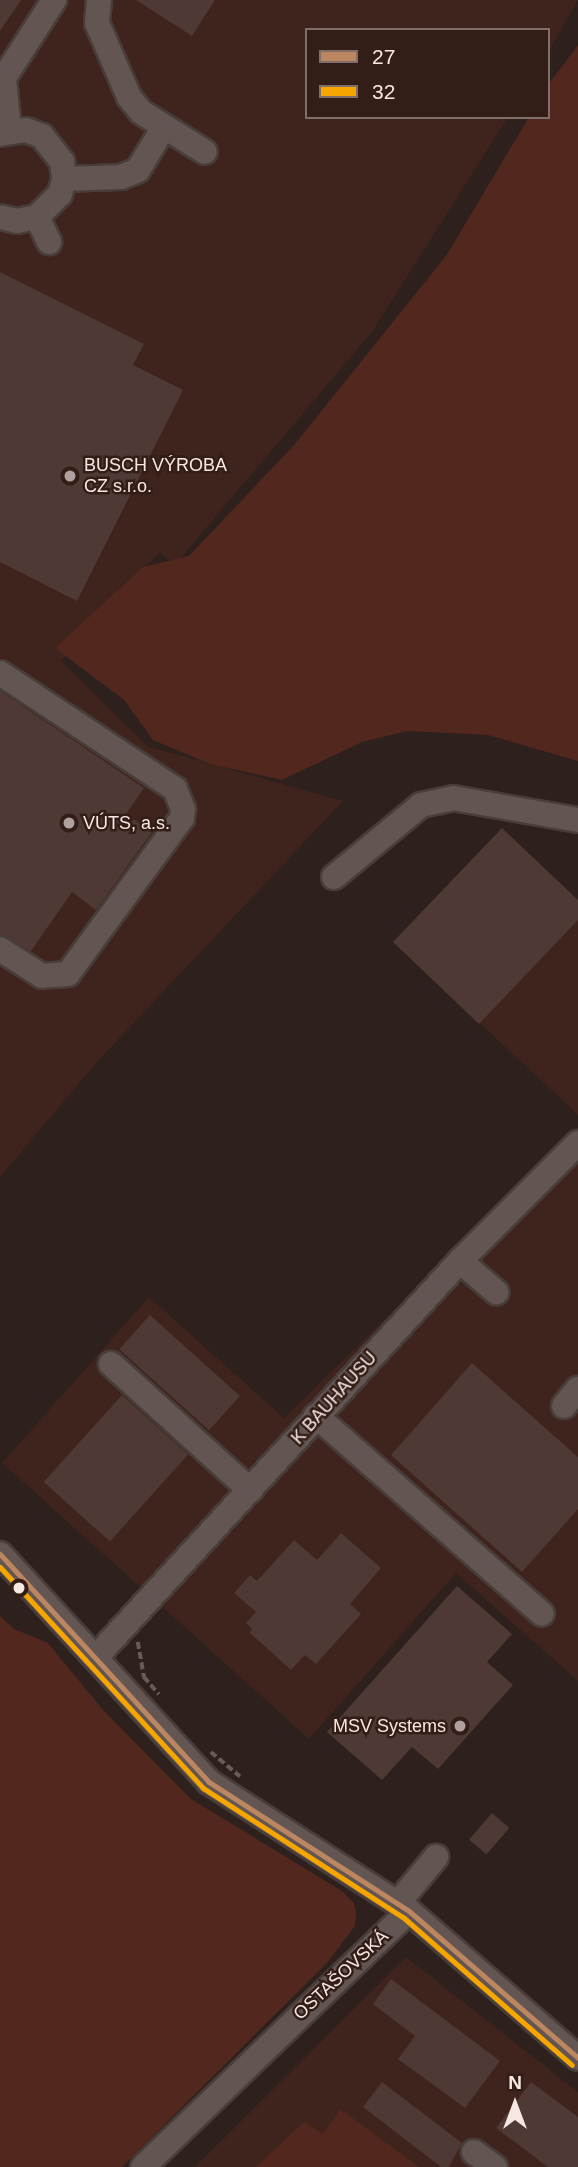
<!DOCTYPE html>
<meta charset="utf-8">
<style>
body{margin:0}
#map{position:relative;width:578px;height:2167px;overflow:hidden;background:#2d201d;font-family:Helvetica,sans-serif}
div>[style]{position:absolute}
.built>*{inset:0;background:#3f231d}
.green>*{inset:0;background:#52271d}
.building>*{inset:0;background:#4e3934;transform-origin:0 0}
.path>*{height:3.5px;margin-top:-1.75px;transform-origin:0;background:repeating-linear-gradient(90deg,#675c5a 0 7px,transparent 0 10.5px)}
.roads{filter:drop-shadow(2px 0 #483d3a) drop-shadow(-2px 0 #483d3a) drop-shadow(0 2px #483d3a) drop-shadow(0 -2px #483d3a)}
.minor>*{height:24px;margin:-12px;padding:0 12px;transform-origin:12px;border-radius:12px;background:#625552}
.bus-1>*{height:5px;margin:-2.5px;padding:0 2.5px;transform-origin:2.5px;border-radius:2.5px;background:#bb8660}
.bus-2>*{height:5px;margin:-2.5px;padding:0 2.5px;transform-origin:2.5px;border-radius:2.5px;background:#f7a600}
.dots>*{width:19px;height:19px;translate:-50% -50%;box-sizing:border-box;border:4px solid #331d17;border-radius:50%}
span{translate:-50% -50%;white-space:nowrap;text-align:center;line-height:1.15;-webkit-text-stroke:5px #331d17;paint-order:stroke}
.poi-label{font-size:18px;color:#f7e7e3}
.left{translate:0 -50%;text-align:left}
.right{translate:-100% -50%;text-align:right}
.street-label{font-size:18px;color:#f7e7e3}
.legend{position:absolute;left:305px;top:28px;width:245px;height:91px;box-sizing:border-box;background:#331d17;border:2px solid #816e69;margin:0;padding:9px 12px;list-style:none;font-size:21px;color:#f7e7e3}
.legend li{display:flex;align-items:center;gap:14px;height:35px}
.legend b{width:35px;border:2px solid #816e69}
.north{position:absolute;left:480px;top:2069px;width:70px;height:70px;-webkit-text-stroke:5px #331d17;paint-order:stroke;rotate:0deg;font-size:19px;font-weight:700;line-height:28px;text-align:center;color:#f7e7e3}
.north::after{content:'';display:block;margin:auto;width:24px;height:32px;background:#f7e7e3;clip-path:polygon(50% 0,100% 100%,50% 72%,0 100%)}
</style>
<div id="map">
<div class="built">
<div style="clip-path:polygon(0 0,578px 0,548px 53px,548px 30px,307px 30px,307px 117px,508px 117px,372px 332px,179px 560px,171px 561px,160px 553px,55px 648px,66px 656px,61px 661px,147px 746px,343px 801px,97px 1062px,0 1177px)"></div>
<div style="clip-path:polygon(502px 828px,578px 900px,578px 1115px,393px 942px)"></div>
<div style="clip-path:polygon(578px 1130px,578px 1681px,456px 1573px,309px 1739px,2px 1463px,149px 1297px,284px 1418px)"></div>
<div style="clip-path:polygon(406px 1957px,578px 2092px,578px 2167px,195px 2167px)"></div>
</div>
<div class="green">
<div style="clip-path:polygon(578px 45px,578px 761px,488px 735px,407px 731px,362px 742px,282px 780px,210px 764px,153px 740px,124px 700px,55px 648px,143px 567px,189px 556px,294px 445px,446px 256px,529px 117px,548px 117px,548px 85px)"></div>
<div style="clip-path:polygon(0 1616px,14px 1629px,48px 1643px,104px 1711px,191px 1799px,342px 1891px,354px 1903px,356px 1914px,355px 1926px,327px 1963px,122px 2167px,0 2167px)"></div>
<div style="clip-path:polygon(340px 2109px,419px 2167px,256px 2167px,304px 2122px,323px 2134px)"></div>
</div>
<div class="building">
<div style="clip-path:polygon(0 0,21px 0,0 31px)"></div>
<div style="clip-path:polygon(136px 0,215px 0,192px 36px)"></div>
<div style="clip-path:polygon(0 272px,144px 344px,133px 365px,183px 390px,77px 601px,0 562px)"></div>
<div style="clip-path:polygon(0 691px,144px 788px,126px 814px,152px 832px,96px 910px,72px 892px,31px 951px,0 934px)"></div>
<div style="clip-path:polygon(502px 828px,578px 900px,578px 920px,479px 1024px,393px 942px)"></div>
<div style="left:150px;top:1315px;width:121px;height:46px;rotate:42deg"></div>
<div style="clip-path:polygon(472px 1363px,578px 1457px,578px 1509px,522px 1572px,391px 1455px)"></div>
<div style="left:122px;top:1395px;width:89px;height:117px;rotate:42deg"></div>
<div style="clip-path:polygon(341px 1533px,381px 1568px,350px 1604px,361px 1614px,316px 1664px,305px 1655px,291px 1670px,250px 1633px,252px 1629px,246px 1623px,256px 1612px,234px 1593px,250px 1575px,257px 1581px,294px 1540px,317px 1560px)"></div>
<div style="clip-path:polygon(457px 1586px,512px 1634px,487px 1662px,513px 1685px,438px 1769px,412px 1747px,382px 1780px,327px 1732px)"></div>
<div style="left:492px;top:1813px;width:23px;height:35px;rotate:41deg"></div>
<div style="clip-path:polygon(391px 1979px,500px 2061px,465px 2108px,398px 2059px,415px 2036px,373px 2004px)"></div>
<div style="clip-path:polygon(382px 2082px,462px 2143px,449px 2167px,441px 2167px,363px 2107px)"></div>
<div style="clip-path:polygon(531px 2082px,578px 2117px,578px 2167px,548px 2167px,496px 2128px)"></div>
</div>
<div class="path">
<div style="left:138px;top:1642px;width:36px;rotate:80deg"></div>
<div style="left:144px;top:1677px;width:23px;rotate:49deg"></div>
<div style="left:211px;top:1752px;width:38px;rotate:40deg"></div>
</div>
<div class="roads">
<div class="minor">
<div style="left:99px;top:0;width:23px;rotate:95deg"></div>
<div style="left:97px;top:23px;width:81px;rotate:66.6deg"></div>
<div style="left:129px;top:97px;width:19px;rotate:51deg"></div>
<div style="left:141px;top:112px;width:75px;rotate:32deg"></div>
<div style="left:9px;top:130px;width:52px;rotate:-95.5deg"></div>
<div style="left:4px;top:78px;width:93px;rotate:-57.3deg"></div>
<div style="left:0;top:134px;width:26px;rotate:-9deg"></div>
<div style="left:26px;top:130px;width:17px;rotate:21deg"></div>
<div style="left:42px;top:136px;width:33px;rotate:52deg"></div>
<div style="left:62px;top:162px;width:17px;rotate:83deg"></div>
<div style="left:64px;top:179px;width:16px;rotate:105deg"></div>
<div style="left:60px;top:194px;width:33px;rotate:135deg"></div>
<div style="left:37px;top:217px;width:20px;rotate:169deg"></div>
<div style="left:17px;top:221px;width:17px;rotate:-167deg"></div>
<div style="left:64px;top:179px;width:57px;rotate:-2deg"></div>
<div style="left:121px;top:177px;width:18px;rotate:-22deg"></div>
<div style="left:138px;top:170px;width:50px;rotate:-58.8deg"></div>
<div style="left:37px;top:217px;width:28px;rotate:64deg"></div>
<div style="left:0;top:673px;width:210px;rotate:33.5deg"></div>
<div style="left:175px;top:789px;width:22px;rotate:68deg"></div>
<div style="left:183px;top:809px;width:9px;rotate:96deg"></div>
<div style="left:182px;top:818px;width:193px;rotate:126.2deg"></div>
<div style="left:68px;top:974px;width:26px;rotate:176deg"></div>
<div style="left:42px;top:976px;width:50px;rotate:-147.3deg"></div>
<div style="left:334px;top:877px;width:113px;rotate:-39.6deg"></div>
<div style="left:421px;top:805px;width:33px;rotate:-12deg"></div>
<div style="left:453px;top:798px;width:127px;rotate:10deg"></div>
<div style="left:460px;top:1261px;width:48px;rotate:40.7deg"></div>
<div style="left:111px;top:1364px;width:188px;rotate:42.2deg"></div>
<div style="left:564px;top:1406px;width:22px;rotate:-51deg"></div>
<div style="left:316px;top:1416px;width:300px;rotate:41.2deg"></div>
<div style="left:0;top:1554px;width:309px;rotate:47.5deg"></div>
<div style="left:209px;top:1782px;width:238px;rotate:32.8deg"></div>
<div style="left:409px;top:1911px;width:224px;rotate:41deg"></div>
<div style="left:96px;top:1657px;width:538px;rotate:-47.41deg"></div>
<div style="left:460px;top:1261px;width:167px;rotate:-45deg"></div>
<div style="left:398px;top:1903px;width:60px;rotate:-50.4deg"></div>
<div style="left:474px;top:2152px;width:26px;rotate:36deg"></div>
<div style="left:143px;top:2167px;width:369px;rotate:-43.9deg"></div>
</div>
</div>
<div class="bus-1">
<div style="left:0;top:1554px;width:309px;rotate:47.5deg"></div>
<div style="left:209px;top:1782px;width:238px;rotate:32.8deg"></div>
<div style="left:409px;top:1911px;width:224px;rotate:41deg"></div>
</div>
<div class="bus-2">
<div style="left:0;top:1567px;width:300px;rotate:47.4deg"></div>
<div style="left:203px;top:1788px;width:239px;rotate:32.9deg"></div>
<div style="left:404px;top:1918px;width:223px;rotate:41.2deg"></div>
</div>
<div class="dots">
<div style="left:70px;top:476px;background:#b0a19e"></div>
<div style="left:69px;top:823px;background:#b0a19e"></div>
<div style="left:19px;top:1588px;background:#f7e7e3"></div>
<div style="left:460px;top:1726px;background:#b0a19e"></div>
</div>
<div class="poi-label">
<span class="left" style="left:84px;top:476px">BUSCH VÝROBA<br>CZ s.r.o.</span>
<span class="left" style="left:83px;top:823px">VÚTS, a.s.</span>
<span class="right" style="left:446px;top:1726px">MSV Systems</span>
</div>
<div class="street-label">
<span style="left:334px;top:1398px;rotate:-48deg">K BAUHAUSU</span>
<span style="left:341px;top:1975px;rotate:-43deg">OSTAŠOVSKÁ</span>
</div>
<ul class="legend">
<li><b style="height:9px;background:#bb8660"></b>27</li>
<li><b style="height:9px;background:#f7a600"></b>32</li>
</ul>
<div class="north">N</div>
</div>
